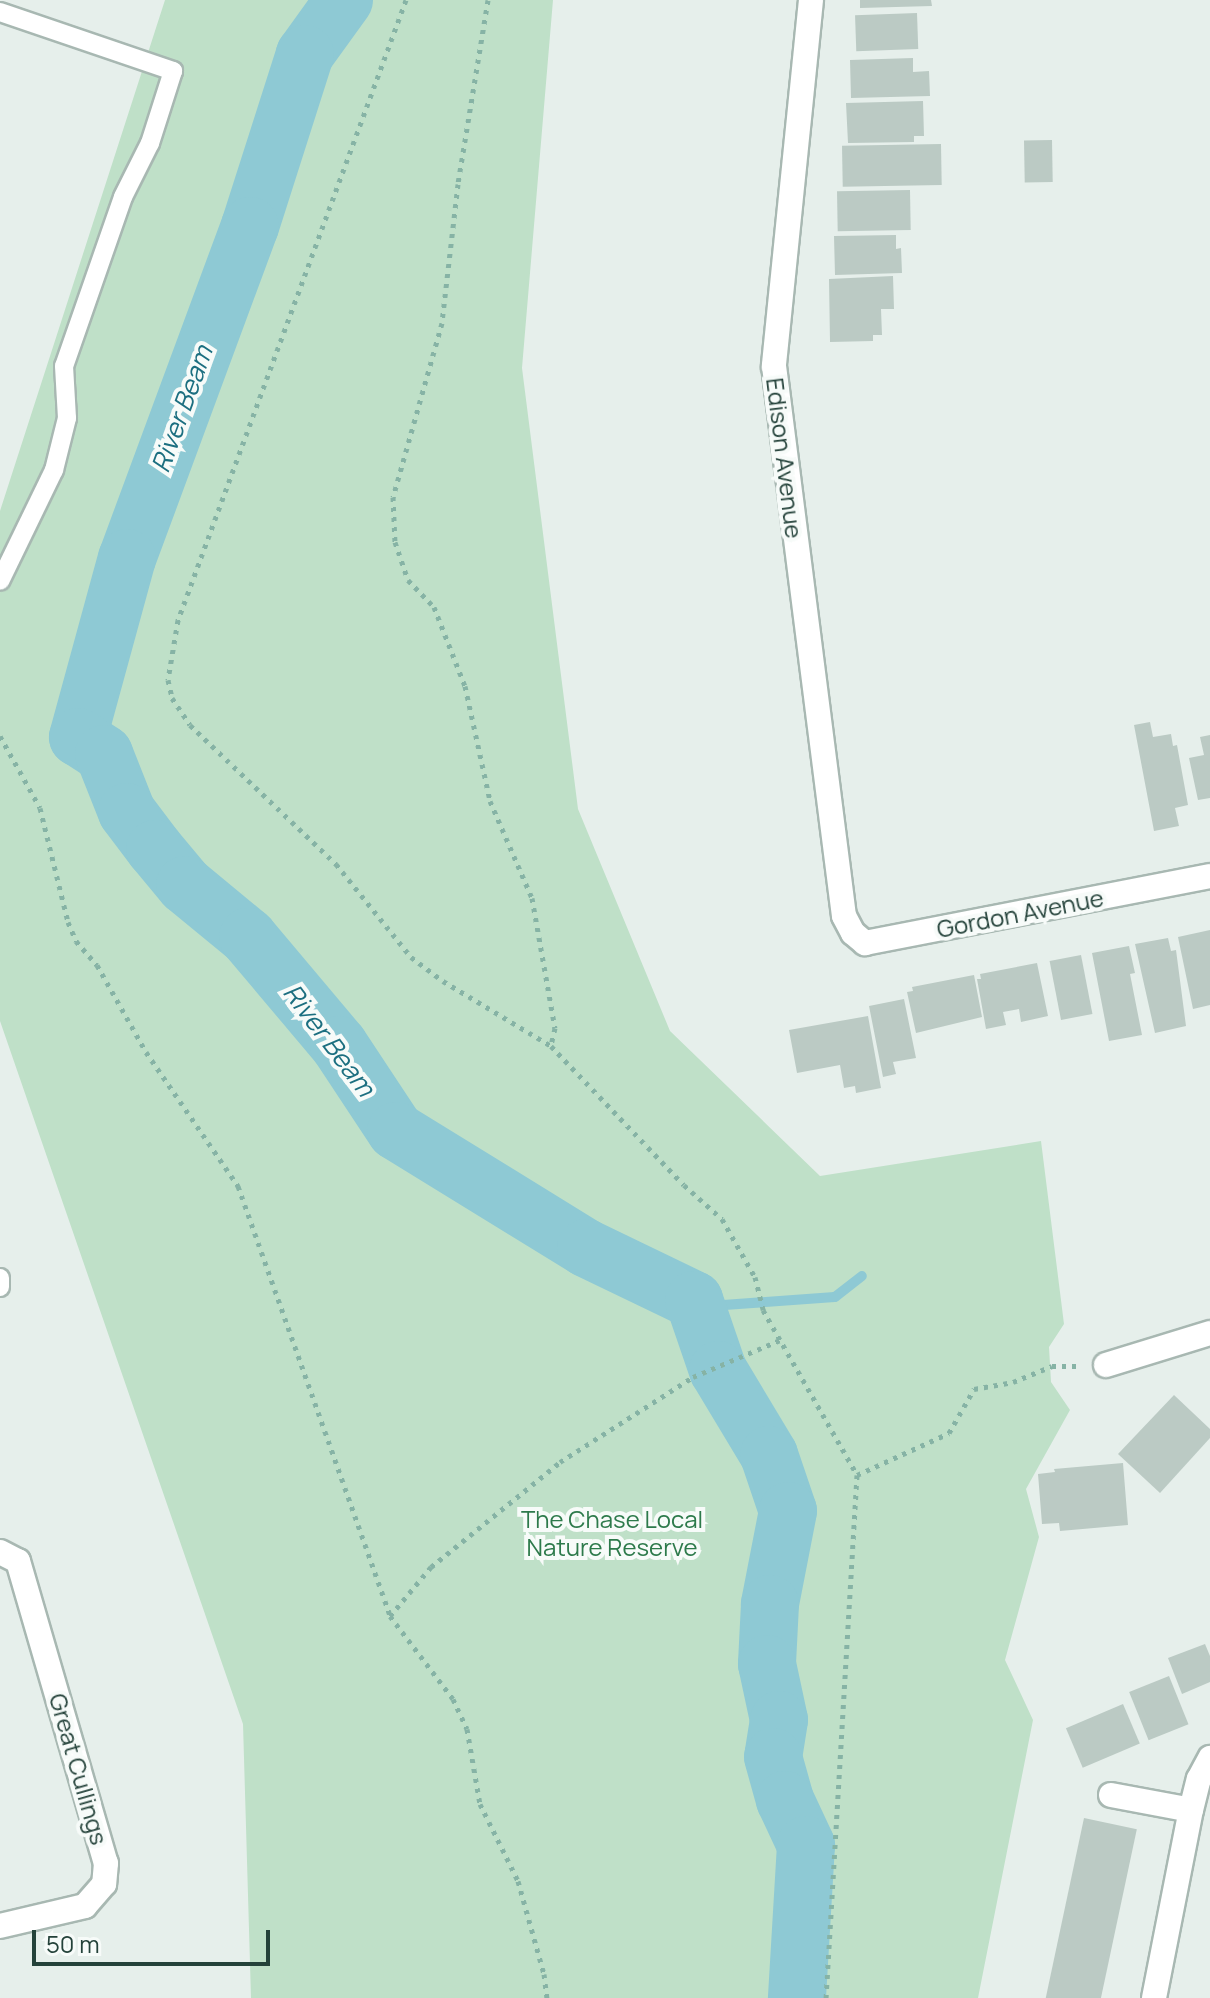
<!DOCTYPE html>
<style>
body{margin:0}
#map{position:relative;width:1210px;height:1998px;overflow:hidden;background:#e6efeb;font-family:Manrope,sans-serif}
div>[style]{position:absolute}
.green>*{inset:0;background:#bfe0c8}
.stream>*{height:10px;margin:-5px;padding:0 5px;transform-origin:5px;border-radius:5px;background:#8ec9d4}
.river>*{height:58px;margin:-29px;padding:0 29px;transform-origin:29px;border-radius:29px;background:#8ec9d4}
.building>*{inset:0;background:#bbcac4;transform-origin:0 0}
.path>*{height:5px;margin-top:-2.5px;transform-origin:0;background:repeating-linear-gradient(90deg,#86b3a5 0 4px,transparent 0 10px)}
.roads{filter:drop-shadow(2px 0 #a8b8b2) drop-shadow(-2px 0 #a8b8b2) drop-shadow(0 2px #a8b8b2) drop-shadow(0 -2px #a8b8b2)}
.service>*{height:18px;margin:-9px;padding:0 9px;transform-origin:9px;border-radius:9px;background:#fff}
.minor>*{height:24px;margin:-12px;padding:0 12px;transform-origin:12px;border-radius:12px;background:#fff}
span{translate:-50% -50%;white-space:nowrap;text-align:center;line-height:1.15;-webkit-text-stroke:8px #f7fbf9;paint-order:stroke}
.street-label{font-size:24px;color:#24423a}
.park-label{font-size:24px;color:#2d7a4b}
.water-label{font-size:26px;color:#1c6f80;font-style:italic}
.scale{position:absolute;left:32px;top:1930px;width:238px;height:36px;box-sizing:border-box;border:4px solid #24423a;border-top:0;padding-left:10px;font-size:24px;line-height:28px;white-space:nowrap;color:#24423a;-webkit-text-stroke:6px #f7fbf9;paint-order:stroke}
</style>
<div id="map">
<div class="green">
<div style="clip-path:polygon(165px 0,553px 0,522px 368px,578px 809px,670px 1031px,820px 1176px,1041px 1141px,1064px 1324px,1049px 1347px,1051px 1382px,1070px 1410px,1026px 1489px,1039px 1537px,1005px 1660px,1033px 1720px,978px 1998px,251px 1998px,243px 1724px,0 1021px,0 511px)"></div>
</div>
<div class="stream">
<div style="left:696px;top:1307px;width:139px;rotate:-4.1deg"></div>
<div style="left:835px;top:1297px;width:34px;rotate:-38deg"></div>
</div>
<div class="river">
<div style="left:344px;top:0;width:67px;rotate:125.8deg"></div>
<div style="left:305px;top:54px;width:181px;rotate:107.7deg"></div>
<div style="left:250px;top:226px;width:354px;rotate:110.3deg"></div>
<div style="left:127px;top:558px;width:186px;rotate:105.3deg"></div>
<div style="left:78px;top:737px;width:31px;rotate:33deg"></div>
<div style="left:104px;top:754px;width:62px;rotate:68.4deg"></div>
<div style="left:127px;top:812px;width:46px;rotate:52.9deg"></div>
<div style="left:155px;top:849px;width:47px;rotate:50.2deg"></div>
<div style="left:185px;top:885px;width:82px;rotate:39.5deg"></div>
<div style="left:248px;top:937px;width:141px;rotate:49.9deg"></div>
<div style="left:339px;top:1045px;width:103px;rotate:56.5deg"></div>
<div style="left:396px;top:1131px;width:223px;rotate:31.6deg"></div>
<div style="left:586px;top:1248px;width:120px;rotate:25.7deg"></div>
<div style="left:694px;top:1300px;width:74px;rotate:71.1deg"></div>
<div style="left:718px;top:1370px;width:99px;rotate:59deg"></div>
<div style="left:769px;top:1455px;width:59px;rotate:71.3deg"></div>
<div style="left:788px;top:1511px;width:95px;rotate:101deg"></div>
<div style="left:770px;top:1604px;width:60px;rotate:92.9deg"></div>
<div style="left:767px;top:1664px;width:57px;rotate:77.9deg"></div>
<div style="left:779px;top:1720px;width:37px;rotate:99deg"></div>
<div style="left:773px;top:1757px;width:45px;rotate:74.4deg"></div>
<div style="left:785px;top:1800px;width:50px;rotate:65deg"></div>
<div style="left:806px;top:1845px;width:153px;rotate:93.4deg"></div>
</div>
<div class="building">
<div style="clip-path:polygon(860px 0,931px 0,932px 6px,860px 8px)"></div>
<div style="left:917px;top:13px;width:36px;height:62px;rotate:88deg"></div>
<div style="clip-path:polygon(913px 58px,913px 72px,929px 71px,930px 96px,851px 98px,850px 60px)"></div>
<div style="clip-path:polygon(923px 101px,924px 136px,914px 136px,914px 142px,848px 143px,846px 103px)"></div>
<div style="left:1052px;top:140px;width:42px;height:28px;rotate:89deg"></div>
<div style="left:941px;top:144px;width:41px;height:99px;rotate:89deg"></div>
<div style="left:910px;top:190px;width:40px;height:73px;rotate:89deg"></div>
<div style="clip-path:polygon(896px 235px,896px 249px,901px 248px,902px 273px,835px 275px,834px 236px)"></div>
<div style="clip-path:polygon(893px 276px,894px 309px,881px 309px,882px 335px,873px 335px,873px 341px,830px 342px,829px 279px)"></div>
<div style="clip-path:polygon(1150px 722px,1153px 737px,1171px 734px,1173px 746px,1177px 745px,1188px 805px,1175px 808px,1179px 826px,1154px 831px,1134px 725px)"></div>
<div style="clip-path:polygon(1210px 735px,1210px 798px,1198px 800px,1189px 758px,1204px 755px,1200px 737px)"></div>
<div style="clip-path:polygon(1210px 930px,1210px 1005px,1193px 1009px,1178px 937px)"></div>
<div style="clip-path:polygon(1168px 938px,1171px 951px,1176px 950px,1186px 1026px,1155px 1033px,1135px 944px)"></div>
<div style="clip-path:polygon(1129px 946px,1135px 973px,1130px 974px,1142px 1035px,1109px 1041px,1092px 953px)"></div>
<div style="left:1081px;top:955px;width:60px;height:32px;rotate:79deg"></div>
<div style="clip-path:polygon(1037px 963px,1048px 1016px,1021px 1022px,1019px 1009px,1003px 1012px,1006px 1025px,986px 1029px,977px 979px,981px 979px,980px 974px)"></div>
<div style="clip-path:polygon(974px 975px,982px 1017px,916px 1033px,907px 992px,913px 991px,912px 987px)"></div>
<div style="clip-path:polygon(904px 999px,916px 1058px,893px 1062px,896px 1074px,883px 1077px,869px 1006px)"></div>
<div style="clip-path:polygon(868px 1016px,881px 1088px,856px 1093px,855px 1086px,844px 1088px,840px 1065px,797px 1073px,789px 1030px)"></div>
<div style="clip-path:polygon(1174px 1395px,1210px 1429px,1210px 1438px,1160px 1493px,1118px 1454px)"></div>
<div style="clip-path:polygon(1123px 1463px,1128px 1525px,1060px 1531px,1059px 1523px,1042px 1524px,1038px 1474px,1055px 1472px,1054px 1469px)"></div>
<div style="clip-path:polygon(1205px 1644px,1210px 1656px,1210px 1682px,1182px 1694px,1168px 1658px)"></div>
<div style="left:1169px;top:1676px;width:52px;height:43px;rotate:68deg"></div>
<div style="left:1123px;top:1704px;width:43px;height:62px;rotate:67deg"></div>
<div style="left:1084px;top:1818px;width:54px;height:184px;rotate:12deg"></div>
</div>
<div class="path">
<div style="left:406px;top:0;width:661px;rotate:110.19deg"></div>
<div style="left:178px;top:620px;width:61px;rotate:99.5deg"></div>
<div style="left:168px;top:680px;width:18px;rotate:77deg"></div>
<div style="left:172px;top:698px;width:32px;rotate:56deg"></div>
<div style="left:190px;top:725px;width:202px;rotate:43.6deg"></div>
<div style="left:336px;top:864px;width:119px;rotate:51.1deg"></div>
<div style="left:411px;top:957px;width:40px;rotate:37deg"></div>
<div style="left:443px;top:981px;width:126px;rotate:31deg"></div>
<div style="left:488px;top:0;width:186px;rotate:99.3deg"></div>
<div style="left:458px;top:184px;width:140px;rotate:96.6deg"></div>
<div style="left:442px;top:323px;width:181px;rotate:105.7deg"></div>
<div style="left:393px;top:497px;width:45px;rotate:87.5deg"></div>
<div style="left:395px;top:542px;width:40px;rotate:71.1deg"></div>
<div style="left:408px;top:580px;width:37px;rotate:46deg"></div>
<div style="left:434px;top:607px;width:85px;rotate:68.6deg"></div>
<div style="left:465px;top:686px;width:118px;rotate:77.7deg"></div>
<div style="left:490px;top:801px;width:106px;rotate:66.6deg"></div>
<div style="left:532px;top:898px;width:132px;rotate:80deg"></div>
<div style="left:555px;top:1028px;width:18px;rotate:103deg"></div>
<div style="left:551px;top:1046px;width:192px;rotate:46.3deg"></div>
<div style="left:684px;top:1185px;width:51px;rotate:41.8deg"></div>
<div style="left:722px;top:1219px;width:67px;rotate:60.4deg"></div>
<div style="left:755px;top:1277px;width:34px;rotate:76deg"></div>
<div style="left:763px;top:1310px;width:190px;rotate:60.3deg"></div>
<div style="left:857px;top:1475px;width:524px;rotate:93.39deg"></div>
<div style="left:0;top:736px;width:82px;rotate:60.9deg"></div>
<div style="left:40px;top:808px;width:117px;rotate:76.2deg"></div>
<div style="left:68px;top:922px;width:21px;rotate:67deg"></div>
<div style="left:76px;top:941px;width:32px;rotate:49deg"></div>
<div style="left:97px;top:965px;width:100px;rotate:60.6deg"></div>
<div style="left:146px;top:1052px;width:163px;rotate:55.5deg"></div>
<div style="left:238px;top:1186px;width:456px;rotate:70.5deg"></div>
<div style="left:390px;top:1616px;width:104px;rotate:52.8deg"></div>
<div style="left:453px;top:1699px;width:33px;rotate:65deg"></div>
<div style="left:467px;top:1729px;width:76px;rotate:80.2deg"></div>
<div style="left:480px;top:1804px;width:86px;rotate:63.7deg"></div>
<div style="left:518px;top:1881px;width:97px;rotate:74.4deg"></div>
<div style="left:544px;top:1974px;width:24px;rotate:83deg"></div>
<div style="left:857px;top:1475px;width:101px;rotate:-24.5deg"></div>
<div style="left:949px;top:1433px;width:51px;rotate:-60.4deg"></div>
<div style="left:974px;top:1389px;width:40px;rotate:-10deg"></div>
<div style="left:1013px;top:1382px;width:42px;rotate:-22.3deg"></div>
<div style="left:1052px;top:1366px;width:30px"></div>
<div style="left:390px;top:1616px;width:64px;rotate:-50.1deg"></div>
<div style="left:431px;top:1567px;width:166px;rotate:-39.1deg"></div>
<div style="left:560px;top:1462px;width:158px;rotate:-32.6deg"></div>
<div style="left:693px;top:1377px;width:95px;rotate:-23deg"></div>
</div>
<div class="roads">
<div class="service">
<div style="left:0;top:12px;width:183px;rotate:18.8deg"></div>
<div style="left:173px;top:71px;width:76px;rotate:107.7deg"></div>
<div style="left:150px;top:143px;width:60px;rotate:116.6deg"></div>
<div style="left:123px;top:197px;width:179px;rotate:109.2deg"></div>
<div style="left:64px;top:366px;width:52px;rotate:86.7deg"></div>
<div style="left:67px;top:418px;width:54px;rotate:104deg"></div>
<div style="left:54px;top:470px;width:123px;rotate:115.9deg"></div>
<div style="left:0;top:1278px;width:9px;rotate:90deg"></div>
</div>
<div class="minor">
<div style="left:811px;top:0;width:368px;rotate:95.8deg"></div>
<div style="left:774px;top:366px;width:554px;rotate:82.75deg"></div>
<div style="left:844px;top:916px;width:19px;rotate:62deg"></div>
<div style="left:853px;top:933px;width:16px;rotate:40deg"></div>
<div style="left:865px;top:943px;width:351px;rotate:-11deg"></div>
<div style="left:1106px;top:1365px;width:109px;rotate:-17.1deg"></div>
<div style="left:0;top:1552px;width:20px;rotate:27deg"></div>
<div style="left:18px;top:1561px;width:315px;rotate:73.8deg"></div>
<div style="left:106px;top:1863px;width:21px;rotate:95deg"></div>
<div style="left:104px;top:1884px;width:29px;rotate:131deg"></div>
<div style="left:85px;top:1906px;width:87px;rotate:166.8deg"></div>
<div style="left:1111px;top:1795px;width:81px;rotate:10.6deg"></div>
<div style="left:1154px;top:1998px;width:192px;rotate:-78.9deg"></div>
<div style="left:1191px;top:1810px;width:32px;rotate:-76deg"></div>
<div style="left:1199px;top:1779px;width:24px;rotate:-62deg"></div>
</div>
</div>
<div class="street-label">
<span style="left:785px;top:458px;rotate:83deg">Edison Avenue</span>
<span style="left:1020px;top:913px;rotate:-11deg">Gordon Avenue</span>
<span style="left:79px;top:1769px;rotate:74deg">Great Cullings</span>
</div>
<div class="park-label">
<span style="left:612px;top:1533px">The Chase Local<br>Nature Reserve</span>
</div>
<div class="water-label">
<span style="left:182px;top:409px;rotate:-70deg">River Beam</span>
<span style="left:329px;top:1040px;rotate:53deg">River Beam</span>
</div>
<div class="scale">50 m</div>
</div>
